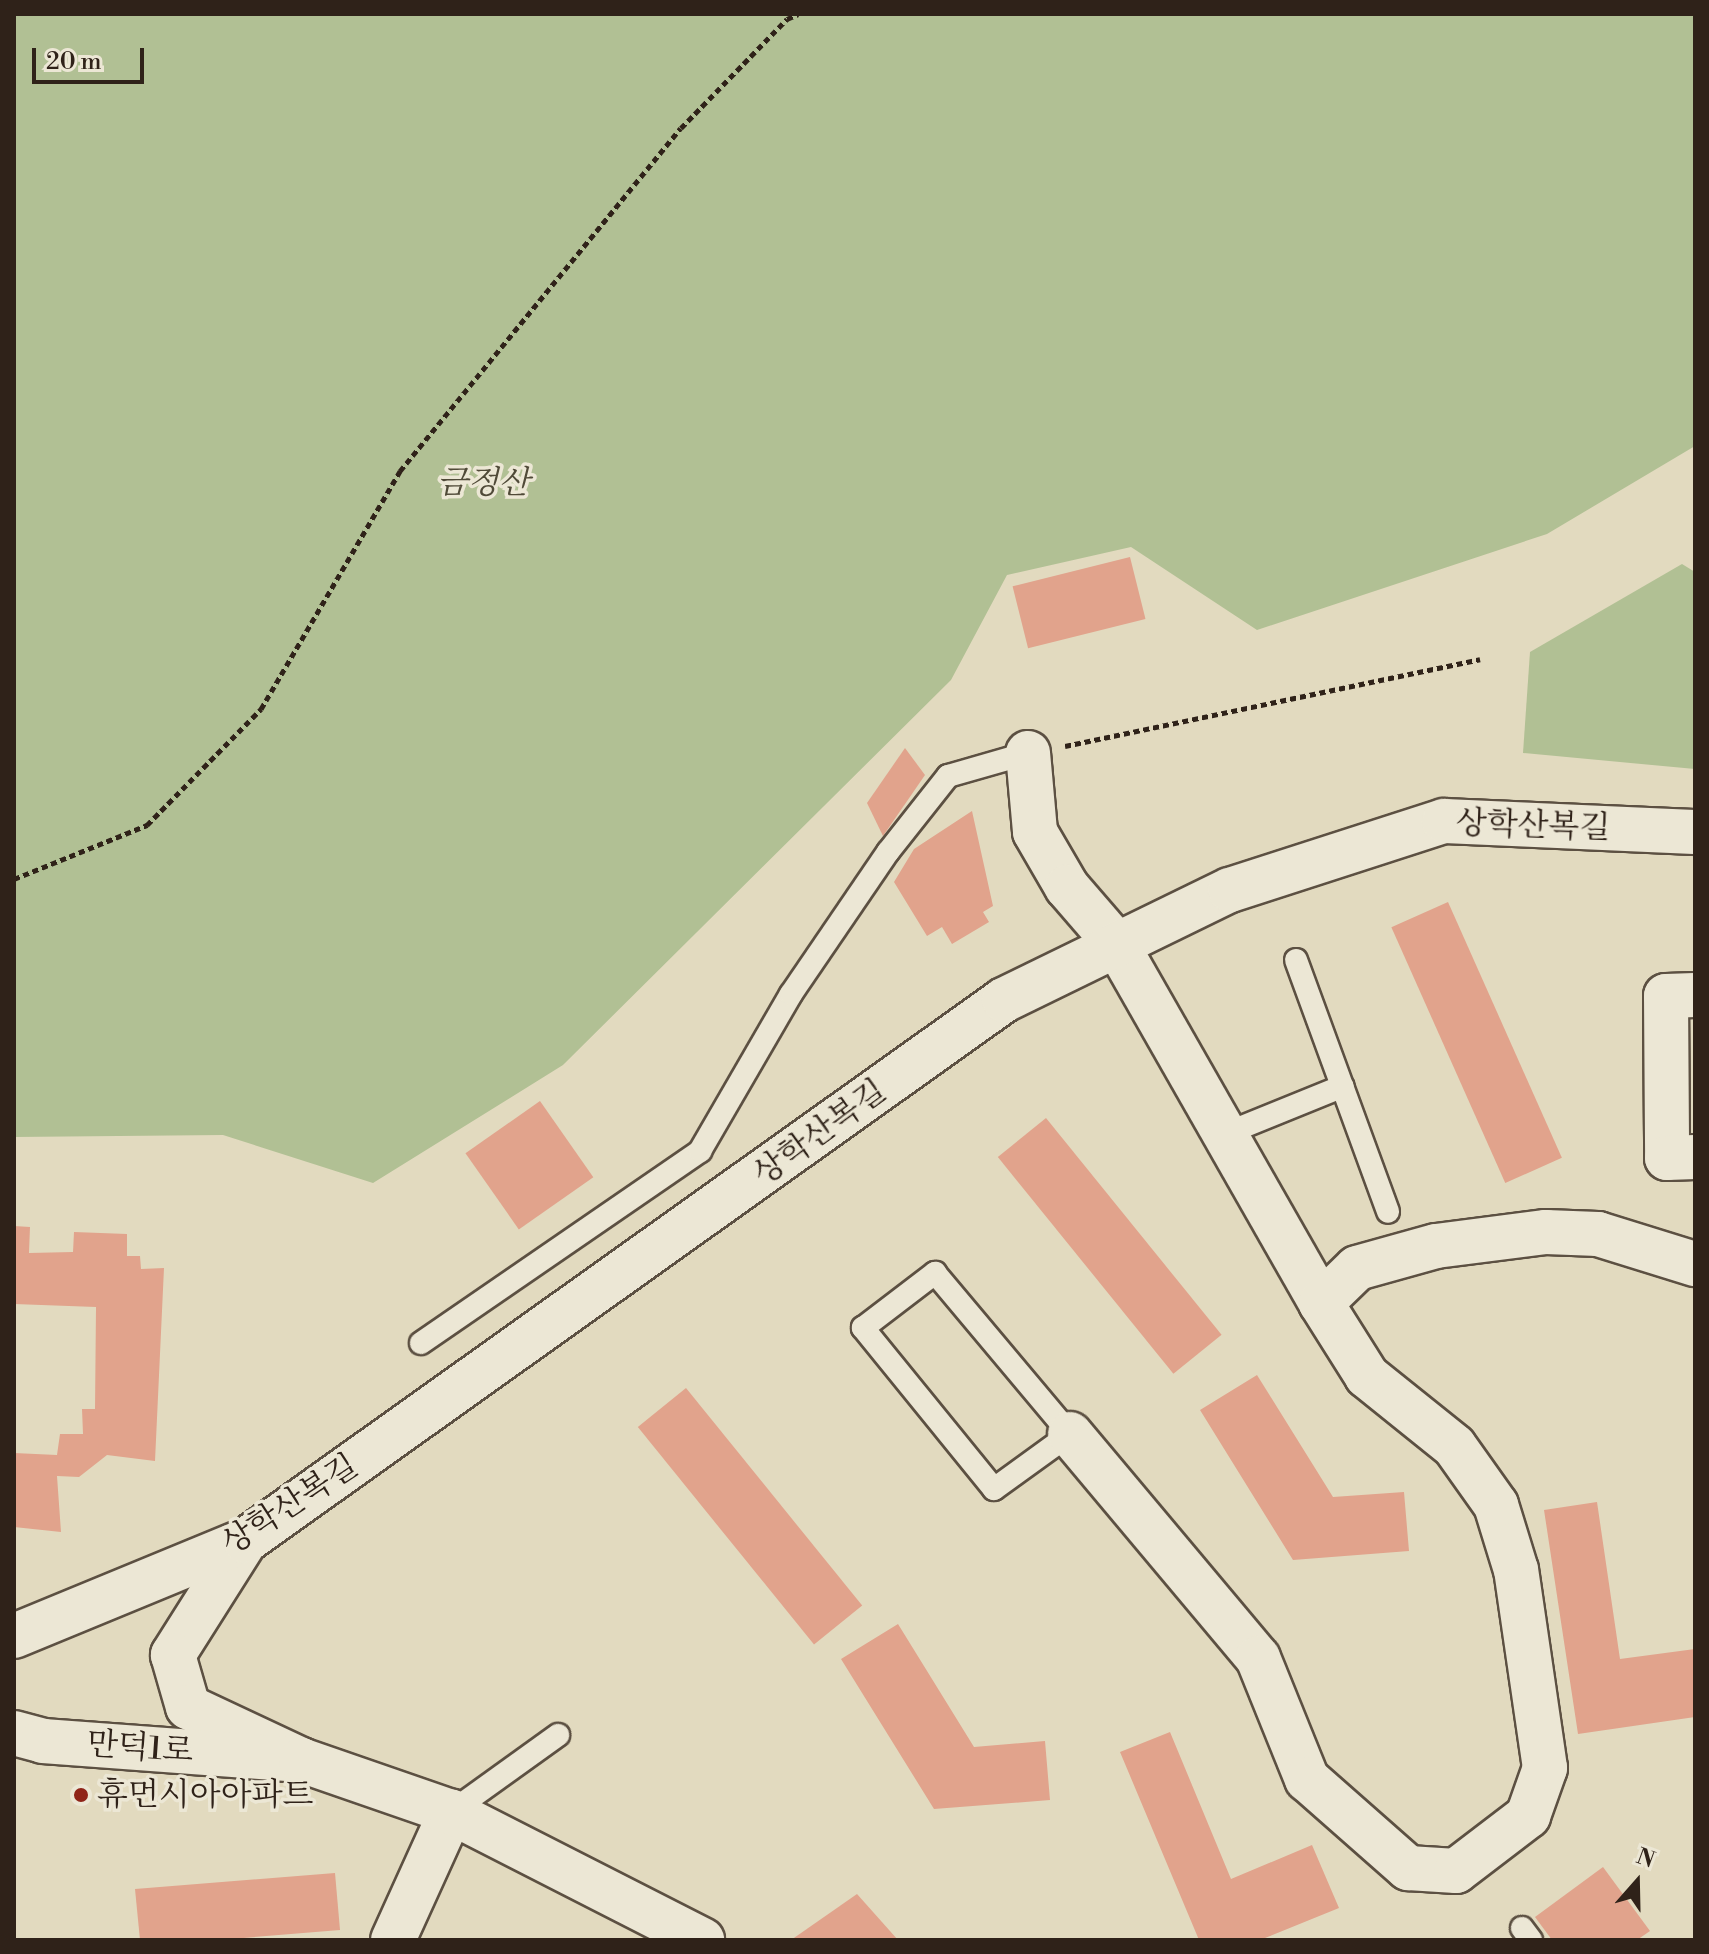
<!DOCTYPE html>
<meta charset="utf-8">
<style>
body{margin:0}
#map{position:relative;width:1709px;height:1954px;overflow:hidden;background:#e2dabf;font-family:"Libre Bodoni","Noto Serif KR",serif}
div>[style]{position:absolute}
.green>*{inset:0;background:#b1c094}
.building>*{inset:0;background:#e1a38c;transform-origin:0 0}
.path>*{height:5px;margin-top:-2.5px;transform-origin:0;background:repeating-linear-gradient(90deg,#2f2219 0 6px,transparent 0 10px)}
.roads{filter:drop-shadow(2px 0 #5c5042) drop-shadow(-2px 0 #5c5042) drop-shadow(0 2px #5c5042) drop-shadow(0 -2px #5c5042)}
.lane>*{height:22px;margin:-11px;padding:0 11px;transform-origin:11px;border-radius:11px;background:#ece7d5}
.street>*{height:44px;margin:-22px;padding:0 22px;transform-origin:22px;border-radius:22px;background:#ece7d5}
.secondary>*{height:44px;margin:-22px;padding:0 22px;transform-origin:22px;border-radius:22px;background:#ece7d5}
.dots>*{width:22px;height:22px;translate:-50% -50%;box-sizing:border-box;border:4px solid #ece7d5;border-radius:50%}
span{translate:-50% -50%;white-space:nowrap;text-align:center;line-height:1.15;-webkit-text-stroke:7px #ece7d5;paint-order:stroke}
.park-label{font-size:32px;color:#504a38;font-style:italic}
.street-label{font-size:32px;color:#2f2219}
.poi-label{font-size:32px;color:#2f2219}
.left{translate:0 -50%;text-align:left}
.frame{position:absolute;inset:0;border:16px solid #2f2219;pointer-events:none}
.north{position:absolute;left:1597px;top:1842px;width:80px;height:80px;-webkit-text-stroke:6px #ece7d5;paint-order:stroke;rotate:20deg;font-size:22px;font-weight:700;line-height:32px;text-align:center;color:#2f2219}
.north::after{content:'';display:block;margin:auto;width:28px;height:36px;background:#2f2219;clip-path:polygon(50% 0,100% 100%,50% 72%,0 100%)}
.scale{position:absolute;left:32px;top:48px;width:112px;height:36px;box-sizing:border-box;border:4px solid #2f2219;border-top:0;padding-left:10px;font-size:24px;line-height:28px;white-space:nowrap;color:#2f2219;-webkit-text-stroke:6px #ece7d5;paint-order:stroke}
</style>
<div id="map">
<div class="green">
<div style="clip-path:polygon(14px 14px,1695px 14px,1695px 446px,1547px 534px,1257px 630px,1131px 547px,1007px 575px,951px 680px,563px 1065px,373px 1183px,223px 1135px,14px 1137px)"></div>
<div style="clip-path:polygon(1682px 564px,1695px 572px,1695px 769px,1523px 753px,1530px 652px)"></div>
</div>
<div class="building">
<div style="left:1130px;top:557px;width:64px;height:121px;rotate:76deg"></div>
<div style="clip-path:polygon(905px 748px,925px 775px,883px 836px,867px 803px)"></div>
<div style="clip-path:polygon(972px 811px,993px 906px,983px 912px,989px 922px,952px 944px,942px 927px,927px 936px,894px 882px,914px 849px)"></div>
<div style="left:1448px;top:902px;width:280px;height:62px;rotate:66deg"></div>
<div style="left:540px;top:1101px;width:93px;height:91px;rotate:55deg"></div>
<div style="left:1046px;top:1118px;width:279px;height:62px;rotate:51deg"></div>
<div style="clip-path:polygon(14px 1226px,30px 1227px,29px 1253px,73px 1252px,74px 1232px,127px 1234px,127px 1256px,140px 1256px,141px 1269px,164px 1268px,155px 1461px,107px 1455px,79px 1477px,57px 1476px,61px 1532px,14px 1527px,14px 1453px,57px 1455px,60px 1434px,83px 1434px,82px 1409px,95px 1409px,96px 1307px,14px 1304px)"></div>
<div style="clip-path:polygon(1257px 1375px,1333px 1497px,1404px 1492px,1409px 1551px,1293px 1560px,1200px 1410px)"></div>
<div style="left:686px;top:1388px;width:280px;height:62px;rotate:51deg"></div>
<div style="clip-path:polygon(1597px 1502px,1620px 1659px,1695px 1649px,1695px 1717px,1578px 1734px,1544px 1510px)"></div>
<div style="clip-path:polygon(898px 1624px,974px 1747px,1045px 1741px,1050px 1800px,934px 1809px,841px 1659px)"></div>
<div style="clip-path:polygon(1170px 1732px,1231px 1879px,1312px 1845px,1339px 1908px,1260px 1940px,1199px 1940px,1120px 1752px)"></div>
<div style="clip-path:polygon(1603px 1867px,1650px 1931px,1637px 1940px,1552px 1940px,1535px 1917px)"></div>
<div style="clip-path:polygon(335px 1873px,340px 1930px,219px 1940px,140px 1940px,135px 1889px)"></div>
<div style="clip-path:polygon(857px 1894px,898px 1940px,791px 1940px)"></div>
</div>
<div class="path">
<div style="left:1065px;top:746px;width:424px;rotate:-11.8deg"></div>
<div style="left:14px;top:879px;width:144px;rotate:-22.1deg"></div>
<div style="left:147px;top:825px;width:163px;rotate:-45.5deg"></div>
<div style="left:261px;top:709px;width:276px;rotate:-59.7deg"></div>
<div style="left:400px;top:471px;width:443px;rotate:-50.7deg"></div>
<div style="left:681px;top:128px;width:152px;rotate:-45.8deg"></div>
<div style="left:787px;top:19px;width:12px;rotate:-24deg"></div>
</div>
<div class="roads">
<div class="lane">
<div style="left:1296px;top:960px;width:268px;rotate:69.9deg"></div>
<div style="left:1225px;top:1134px;width:127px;rotate:-22.1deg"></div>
<div style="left:935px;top:1273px;width:210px;rotate:50deg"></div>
<div style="left:1070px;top:1434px;width:94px;rotate:144.1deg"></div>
<div style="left:994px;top:1489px;width:208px;rotate:-129.1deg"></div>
<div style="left:863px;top:1328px;width:91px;rotate:-37.4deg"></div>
<div style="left:421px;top:1343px;width:339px;rotate:-34.5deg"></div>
<div style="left:700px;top:1151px;width:181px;rotate:-59.9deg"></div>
<div style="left:791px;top:994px;width:172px;rotate:-55.7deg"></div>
<div style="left:888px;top:852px;width:97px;rotate:-51.7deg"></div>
<div style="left:948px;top:776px;width:83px;rotate:-16deg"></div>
<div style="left:451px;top:1812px;width:132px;rotate:-35.7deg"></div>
<div style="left:1522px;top:1928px;width:15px;rotate:53deg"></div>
</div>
<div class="street">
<div style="left:1028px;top:753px;width:79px;rotate:84.9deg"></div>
<div style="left:1035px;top:832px;width:64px;rotate:59.8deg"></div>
<div style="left:1067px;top:887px;width:77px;rotate:49.2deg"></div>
<div style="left:1117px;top:945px;width:412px;rotate:60.3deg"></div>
<div style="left:1695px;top:995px;width:29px;rotate:178deg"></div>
<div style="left:1666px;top:996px;width:162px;rotate:89.6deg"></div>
<div style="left:1667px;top:1158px;width:28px;rotate:-2deg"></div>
<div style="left:1070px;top:1434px;width:292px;rotate:50deg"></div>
<div style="left:1258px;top:1658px;width:131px;rotate:68deg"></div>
<div style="left:1307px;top:1779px;width:135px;rotate:41.4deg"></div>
<div style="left:1408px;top:1868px;width:48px;rotate:3.6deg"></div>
<div style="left:1456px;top:1871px;width:91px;rotate:-37.4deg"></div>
<div style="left:1528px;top:1816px;width:51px;rotate:-70.5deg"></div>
<div style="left:1545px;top:1768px;width:200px;rotate:-98.3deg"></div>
<div style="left:1516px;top:1570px;width:68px;rotate:-107.1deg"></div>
<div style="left:1496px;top:1505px;width:72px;rotate:-125.4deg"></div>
<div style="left:1454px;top:1446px;width:112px;rotate:-141.2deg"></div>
<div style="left:1367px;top:1376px;width:86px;rotate:-122.2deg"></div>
<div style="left:1321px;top:1303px;width:50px;rotate:-44.2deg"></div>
<div style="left:1357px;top:1268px;width:82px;rotate:-15.6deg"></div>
<div style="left:1436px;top:1246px;width:111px;rotate:-7.3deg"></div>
<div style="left:1546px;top:1232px;width:52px;rotate:2.2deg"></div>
<div style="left:1598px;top:1234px;width:102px;rotate:17.2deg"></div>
<div style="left:245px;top:1541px;width:135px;rotate:122.3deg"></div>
<div style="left:173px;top:1655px;width:54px;rotate:73.9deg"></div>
<div style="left:188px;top:1707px;width:123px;rotate:25.1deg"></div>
<div style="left:14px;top:1636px;width:250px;rotate:-22.4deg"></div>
<div style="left:245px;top:1541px;width:932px;rotate:-35.48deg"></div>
<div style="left:1004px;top:1000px;width:251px;rotate:-26deg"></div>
<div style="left:1230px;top:890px;width:225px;rotate:-17.9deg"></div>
<div style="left:1444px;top:821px;width:251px;rotate:2.5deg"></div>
<div style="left:393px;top:1940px;width:141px;rotate:-65.6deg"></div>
</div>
<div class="secondary">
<div style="left:14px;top:1733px;width:30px;rotate:15deg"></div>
<div style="left:43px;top:1741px;width:259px;rotate:4.2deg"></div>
<div style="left:301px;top:1760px;width:159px;rotate:19.1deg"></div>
<div style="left:451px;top:1812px;width:282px;rotate:27deg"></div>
</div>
</div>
<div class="dots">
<div style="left:81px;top:1795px;background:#8f2418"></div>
</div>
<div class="park-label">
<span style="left:483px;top:483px">금정산</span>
</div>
<div class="street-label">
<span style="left:1533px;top:826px;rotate:2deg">상학산복길</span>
<span style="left:820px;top:1133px;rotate:-36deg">상학산복길</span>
<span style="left:290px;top:1505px;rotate:-33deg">상학산복길</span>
<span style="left:140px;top:1748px;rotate:4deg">만덕1로</span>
</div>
<div class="poi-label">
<span class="left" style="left:97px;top:1795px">휴먼시아아파트</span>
</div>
<div class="frame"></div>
<div class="north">N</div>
<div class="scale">20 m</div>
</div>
